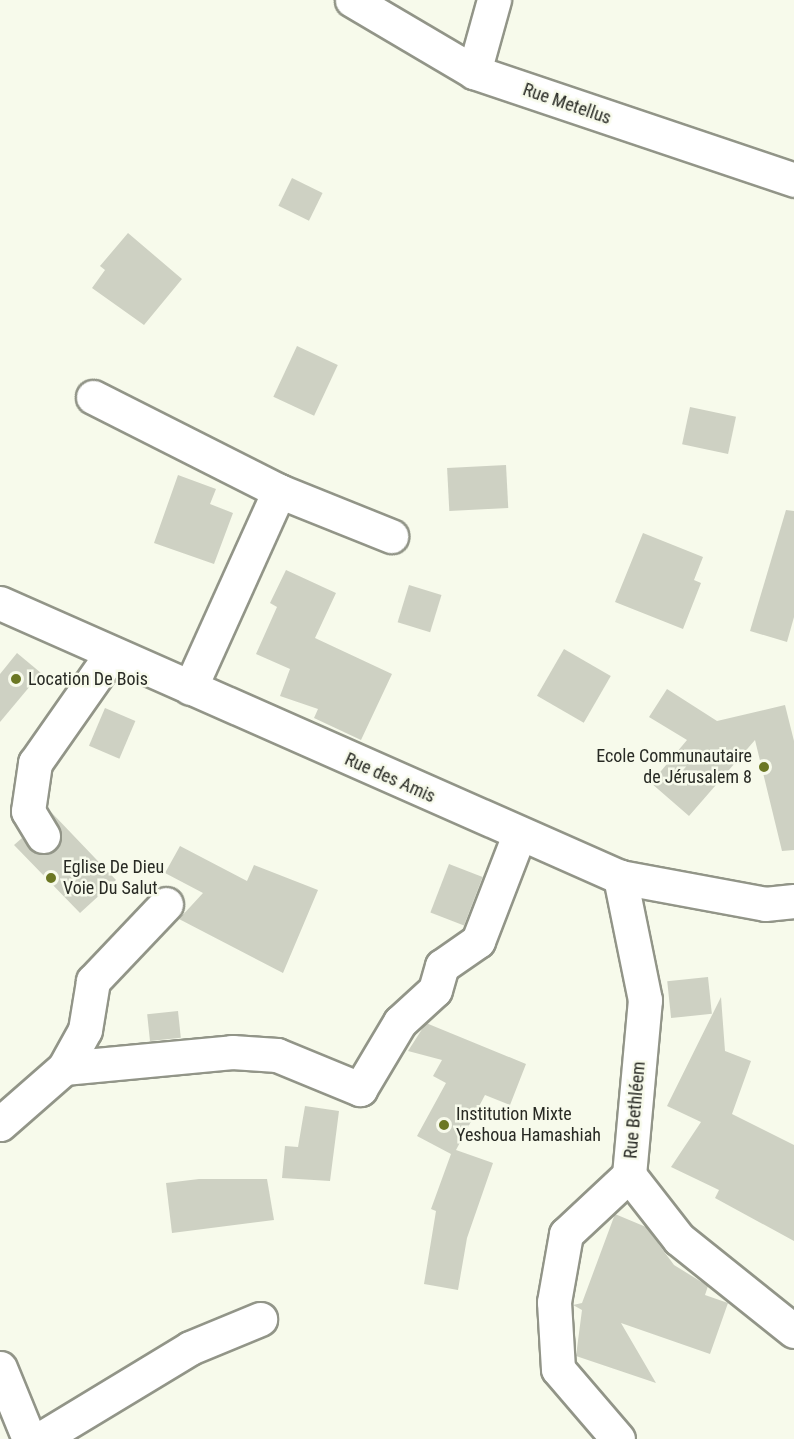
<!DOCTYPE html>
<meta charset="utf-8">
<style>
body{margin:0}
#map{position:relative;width:794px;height:1439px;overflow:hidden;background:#f7faeb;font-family:"Roboto Condensed",sans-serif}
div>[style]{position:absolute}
.building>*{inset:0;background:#ced1c3;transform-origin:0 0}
.roads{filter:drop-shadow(2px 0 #929588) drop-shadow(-2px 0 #929588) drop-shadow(0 2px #929588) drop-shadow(0 -2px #929588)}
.minor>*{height:33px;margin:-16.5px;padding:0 16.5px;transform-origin:16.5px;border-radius:16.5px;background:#fff}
.tertiary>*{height:33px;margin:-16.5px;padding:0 16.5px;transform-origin:16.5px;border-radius:16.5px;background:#fff}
.dots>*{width:16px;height:16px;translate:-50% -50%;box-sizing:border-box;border:3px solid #f7faeb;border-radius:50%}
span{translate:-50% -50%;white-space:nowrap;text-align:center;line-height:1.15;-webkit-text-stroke:5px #f7faeb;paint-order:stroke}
.street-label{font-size:18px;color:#282a24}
.poi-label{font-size:18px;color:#282a24}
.left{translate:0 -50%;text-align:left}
.right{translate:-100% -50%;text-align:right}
</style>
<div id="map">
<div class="building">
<div style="left:292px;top:178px;width:34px;height:31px;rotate:26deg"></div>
<div style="clip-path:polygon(128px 233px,182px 279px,144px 325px,92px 288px,105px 270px,100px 266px)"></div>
<div style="left:297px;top:346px;width:45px;height:56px;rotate:25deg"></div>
<div style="left:690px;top:407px;width:47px;height:38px;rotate:12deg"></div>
<div style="left:506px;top:465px;width:43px;height:59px;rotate:87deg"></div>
<div style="clip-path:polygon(178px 475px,216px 489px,210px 504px,233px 513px,214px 564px,154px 543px)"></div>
<div style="clip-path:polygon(786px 510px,794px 511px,794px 617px,787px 642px,750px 631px)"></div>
<div style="clip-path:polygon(643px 533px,703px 557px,694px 580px,701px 583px,683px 629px,615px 602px)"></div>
<div style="clip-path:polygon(286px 570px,336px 593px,315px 638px,392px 674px,361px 740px,314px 718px,318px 709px,280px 696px,290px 669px,256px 654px,277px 607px,270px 603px)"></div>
<div style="left:409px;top:585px;width:34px;height:39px;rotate:17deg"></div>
<div style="left:564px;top:649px;width:54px;height:54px;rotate:30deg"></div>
<div style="clip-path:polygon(17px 653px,41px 673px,0 722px,0 674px)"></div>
<div style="clip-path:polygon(667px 689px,717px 721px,785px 705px,794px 741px,794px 850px,782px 851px,755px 740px,689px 816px,651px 783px,687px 740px,649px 717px)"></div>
<div style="left:105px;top:708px;width:33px;height:41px;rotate:23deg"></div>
<div style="clip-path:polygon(51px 812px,116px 880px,80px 913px,14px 845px,22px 838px,34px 853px,53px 852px,62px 835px)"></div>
<div style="clip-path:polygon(180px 846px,247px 881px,254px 865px,318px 890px,283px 973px,179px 919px,203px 893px,165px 873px)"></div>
<div style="left:449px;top:864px;width:36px;height:52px;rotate:21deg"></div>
<div style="left:708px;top:977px;width:37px;height:41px;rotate:84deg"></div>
<div style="clip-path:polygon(721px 997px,725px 1051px,751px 1061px,732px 1114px,794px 1145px,794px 1241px,715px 1198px,719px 1190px,671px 1167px,701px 1122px,667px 1106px)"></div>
<div style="left:178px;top:1011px;width:27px;height:31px;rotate:84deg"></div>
<div style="clip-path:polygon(426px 1023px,526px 1064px,510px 1105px,485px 1095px,456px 1150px,493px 1163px,467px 1238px,458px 1290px,424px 1284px,436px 1211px,431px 1209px,451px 1154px,417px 1136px,446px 1083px,433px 1076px,442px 1060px,408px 1051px)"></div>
<div style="clip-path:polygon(305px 1106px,339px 1111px,330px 1181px,282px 1178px,285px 1146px,298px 1147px)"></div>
<div style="clip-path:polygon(199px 1179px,267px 1179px,274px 1220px,172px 1233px,166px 1183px)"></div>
<div style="clip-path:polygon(615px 1214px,646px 1227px,674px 1265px,708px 1286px,705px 1295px,728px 1303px,710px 1354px,621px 1323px,656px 1383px,576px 1356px,582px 1310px,573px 1305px,582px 1303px)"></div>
</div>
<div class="roads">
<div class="minor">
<div style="left:352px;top:0;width:142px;rotate:30.5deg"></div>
<div style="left:474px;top:72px;width:338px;rotate:18.6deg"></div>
<div style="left:474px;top:72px;width:75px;rotate:-74.5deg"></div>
<div style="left:93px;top:397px;width:208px;rotate:26.8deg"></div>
<div style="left:279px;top:491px;width:216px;rotate:114.3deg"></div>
<div style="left:279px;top:491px;width:121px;rotate:21.9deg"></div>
<div style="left:0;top:603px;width:678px;rotate:23.84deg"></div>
<div style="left:620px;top:877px;width:147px;rotate:10.5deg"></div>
<div style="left:765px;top:904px;width:29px;rotate:-6deg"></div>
<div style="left:43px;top:836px;width:29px;rotate:-121deg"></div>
<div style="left:28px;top:811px;width:49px;rotate:-81.7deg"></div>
<div style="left:35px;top:763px;width:134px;rotate:-55deg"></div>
<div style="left:64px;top:1068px;width:169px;rotate:-5.4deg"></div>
<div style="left:232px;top:1052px;width:45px;rotate:3.8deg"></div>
<div style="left:277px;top:1055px;width:90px;rotate:22.3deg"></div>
<div style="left:360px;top:1089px;width:78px;rotate:-59.2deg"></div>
<div style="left:400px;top:1022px;width:47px;rotate:-42.4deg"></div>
<div style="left:435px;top:990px;width:25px;rotate:-74deg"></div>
<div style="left:442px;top:966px;width:44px;rotate:-34.8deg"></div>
<div style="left:478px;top:941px;width:114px;rotate:-68.9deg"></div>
<div style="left:0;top:1124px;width:85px;rotate:-41.2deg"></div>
<div style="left:64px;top:1068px;width:43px;rotate:-61.1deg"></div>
<div style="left:85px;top:1030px;width:50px;rotate:-80.7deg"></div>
<div style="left:93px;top:981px;width:106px;rotate:-46.5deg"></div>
<div style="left:629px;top:1175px;width:81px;rotate:52deg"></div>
<div style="left:679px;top:1239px;width:147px;rotate:38.7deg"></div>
<div style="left:40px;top:1439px;width:175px;rotate:-31.2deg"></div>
<div style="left:190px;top:1348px;width:76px;rotate:-22.5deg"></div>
<div style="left:618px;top:1439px;width:92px;rotate:-130.6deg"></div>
<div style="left:558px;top:1369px;width:67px;rotate:-93.4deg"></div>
<div style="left:554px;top:1302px;width:69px;rotate:-80deg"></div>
<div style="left:566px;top:1234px;width:86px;rotate:-43.1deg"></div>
<div style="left:629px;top:1175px;width:176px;rotate:-84.8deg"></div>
<div style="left:645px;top:1000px;width:126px;rotate:-101.5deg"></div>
</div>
<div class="tertiary">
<div style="left:0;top:1368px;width:77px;rotate:67.8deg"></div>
</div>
</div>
<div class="dots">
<div style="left:16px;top:679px;background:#6b7723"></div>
<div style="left:764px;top:767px;background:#6b7723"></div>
<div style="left:51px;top:878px;background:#6b7723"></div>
<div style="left:444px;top:1125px;background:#6b7723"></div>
</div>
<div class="street-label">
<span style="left:567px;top:104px;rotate:19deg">Rue Metellus</span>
<span style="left:390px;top:778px;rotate:24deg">Rue des Amis</span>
<span style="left:635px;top:1110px;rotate:-85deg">Rue Bethléem</span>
</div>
<div class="poi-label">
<span class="left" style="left:28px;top:679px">Location De Bois</span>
<span class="right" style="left:752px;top:767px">Ecole Communautaire<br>de Jérusalem 8</span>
<span class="left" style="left:63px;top:878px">Eglise De Dieu<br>Voie Du Salut</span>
<span class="left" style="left:456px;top:1125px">Institution Mixte<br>Yeshoua Hamashiah</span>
</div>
</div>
